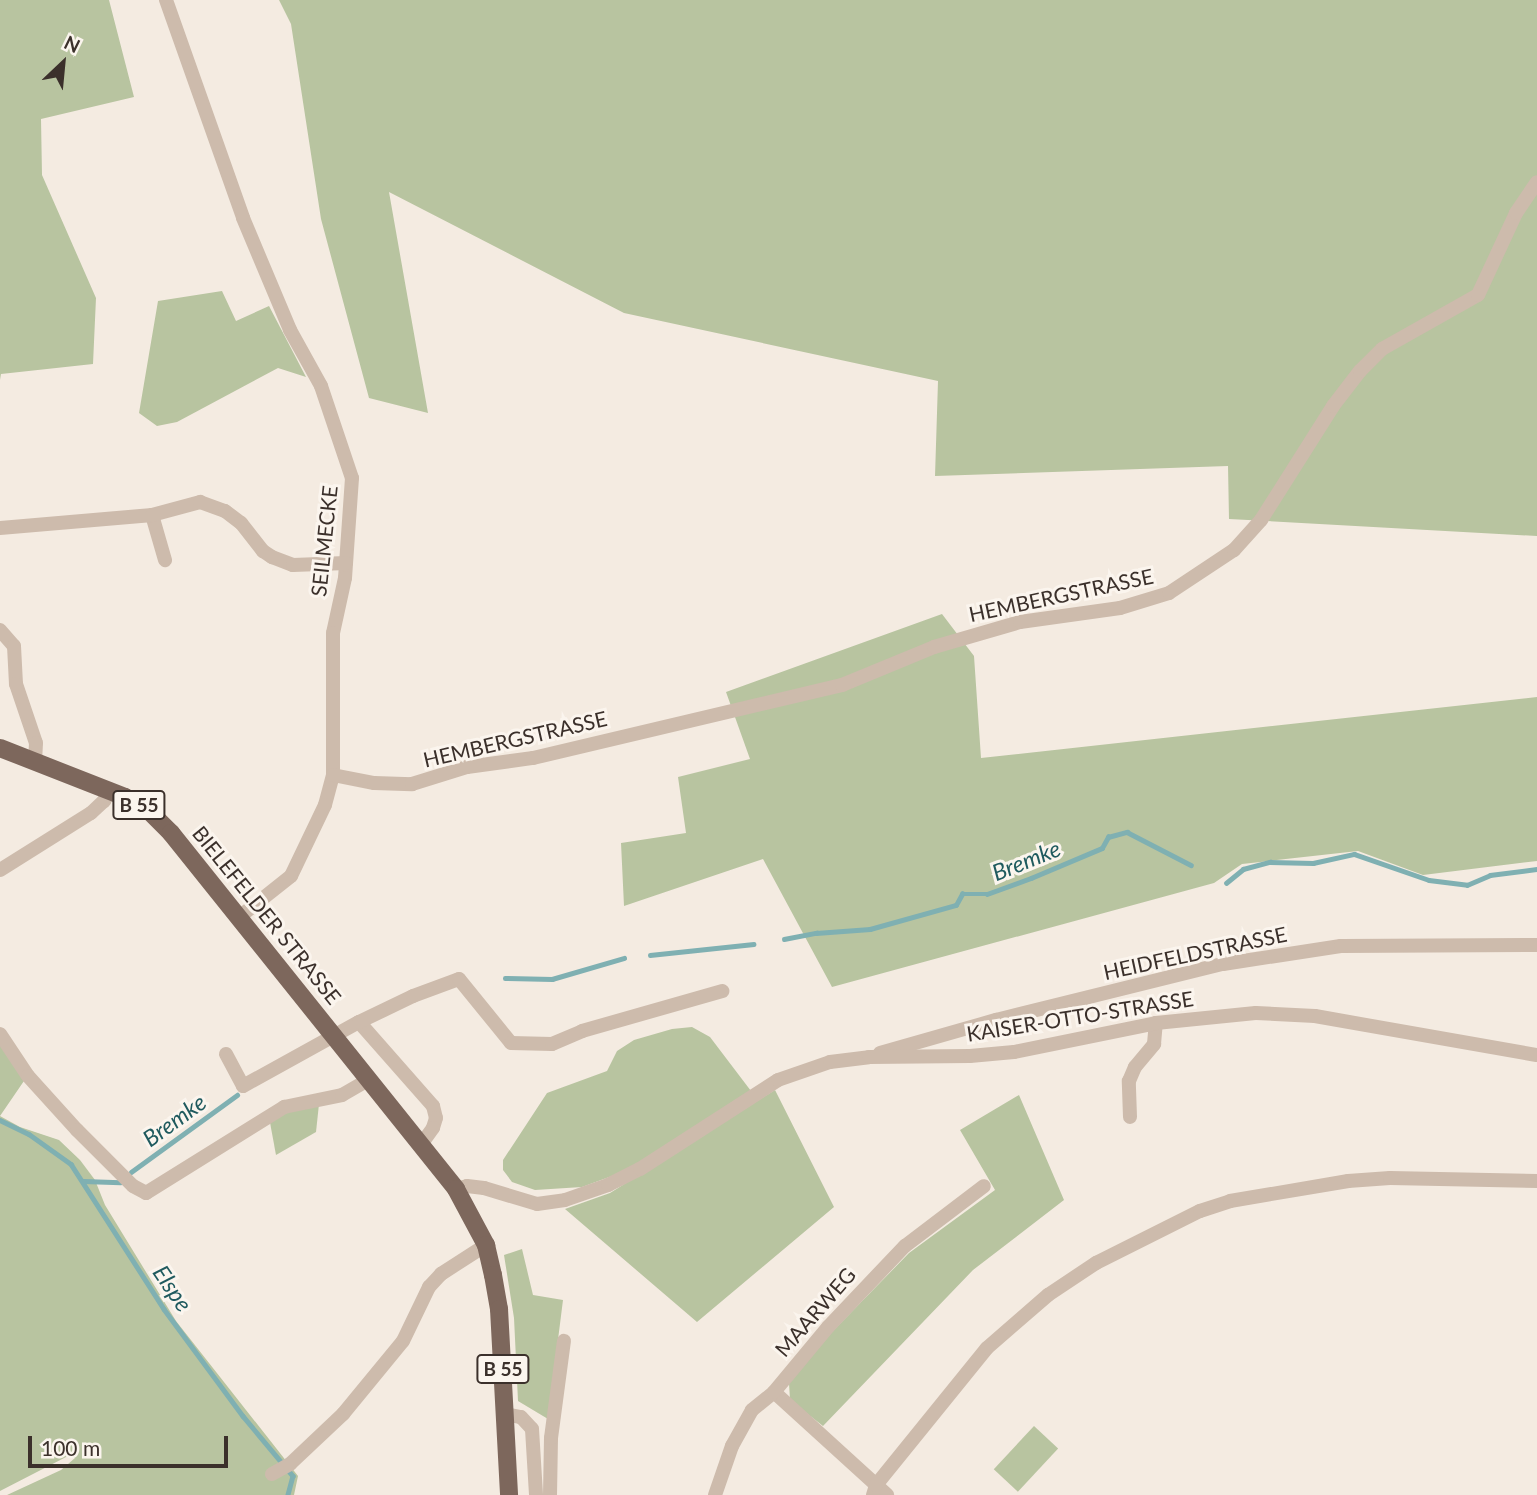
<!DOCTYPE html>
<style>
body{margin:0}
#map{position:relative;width:1537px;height:1495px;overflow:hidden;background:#f4ebe1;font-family:Lato,sans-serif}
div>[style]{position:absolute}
.green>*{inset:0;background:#b8c4a0;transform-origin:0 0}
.stream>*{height:4.5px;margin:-2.25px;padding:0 2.25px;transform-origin:2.25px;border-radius:2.25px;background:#7fb0b2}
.minor>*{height:14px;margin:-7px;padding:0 7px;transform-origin:7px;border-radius:7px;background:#cdbbac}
.primary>*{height:18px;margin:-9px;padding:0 9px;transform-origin:9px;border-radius:9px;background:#7d675c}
span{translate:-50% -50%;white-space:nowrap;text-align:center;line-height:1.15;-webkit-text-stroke:6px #fbf5ee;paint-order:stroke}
.shield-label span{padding:2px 5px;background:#fbf5ee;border:2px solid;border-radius:5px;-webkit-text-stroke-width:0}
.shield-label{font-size:19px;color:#3b302b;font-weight:700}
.street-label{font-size:21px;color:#3b302b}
.water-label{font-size:23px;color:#1f5a5e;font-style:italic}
.north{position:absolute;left:28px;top:28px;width:70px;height:70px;-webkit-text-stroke:5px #fbf5ee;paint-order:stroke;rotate:26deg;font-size:19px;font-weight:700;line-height:28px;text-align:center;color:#3b302b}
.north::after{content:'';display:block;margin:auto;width:24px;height:32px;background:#3b302b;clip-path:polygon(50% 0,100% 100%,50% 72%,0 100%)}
.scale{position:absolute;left:28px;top:1436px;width:200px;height:32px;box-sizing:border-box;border:4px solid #3b302b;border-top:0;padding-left:9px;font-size:21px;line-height:24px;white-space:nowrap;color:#3b302b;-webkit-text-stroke:5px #fbf5ee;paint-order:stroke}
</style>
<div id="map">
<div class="green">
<div style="clip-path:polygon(0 0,109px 0,134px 97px,41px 119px,42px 175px,96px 298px,93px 364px,1px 374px,0 380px)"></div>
<div style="clip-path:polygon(279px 0,1537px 0,1537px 536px,1229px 519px,1228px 466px,935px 476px,938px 381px,624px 313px,389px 192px,428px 413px,369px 398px,321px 219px,291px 24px)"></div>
<div style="clip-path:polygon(222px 291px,236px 321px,269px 306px,306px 377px,278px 368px,177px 422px,157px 426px,139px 413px,158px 301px)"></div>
<div style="clip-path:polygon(942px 614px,974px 656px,981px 758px,1537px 697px,1537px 861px,1423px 875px,1358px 851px,1242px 864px,1214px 883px,832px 987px,763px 859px,624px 906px,621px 843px,686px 833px,678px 777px,750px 759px,726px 692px)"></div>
<div style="clip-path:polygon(692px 1027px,710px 1037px,751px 1091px,631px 1169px,582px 1187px,535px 1190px,512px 1182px,503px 1170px,503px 1160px,547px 1093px,607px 1071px,617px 1051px,634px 1040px,672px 1029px)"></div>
<div style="clip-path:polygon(0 1043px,26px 1078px,0 1116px,20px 1127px,59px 1140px,80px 1160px,95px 1180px,105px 1205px,176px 1321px,298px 1476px,294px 1495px,7px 1495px,61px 1470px,75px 1458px,68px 1456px,0 1491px)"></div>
<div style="clip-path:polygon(775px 1090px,834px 1207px,697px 1322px,565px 1209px,610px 1193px)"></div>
<div style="clip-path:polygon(1019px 1095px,1064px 1200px,973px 1270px,823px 1426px,790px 1400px,789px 1383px,832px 1332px,909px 1253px,995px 1190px,960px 1130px)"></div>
<div style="clip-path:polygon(319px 1104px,316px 1132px,276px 1155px,269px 1117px)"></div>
<div style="clip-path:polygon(522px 1249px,533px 1295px,563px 1300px,548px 1419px,518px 1401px,514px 1318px,504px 1255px)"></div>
<div style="left:1034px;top:1426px;width:33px;height:59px;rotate:43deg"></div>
</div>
<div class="stream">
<div style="left:1226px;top:883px;width:22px;rotate:-39deg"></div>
<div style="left:1243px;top:869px;width:28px;rotate:-15deg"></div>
<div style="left:1270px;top:862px;width:43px;rotate:1.3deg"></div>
<div style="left:1313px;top:863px;width:42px;rotate:-12.4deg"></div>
<div style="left:1354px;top:854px;width:79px;rotate:19.1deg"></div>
<div style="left:1429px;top:880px;width:38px;rotate:7deg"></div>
<div style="left:1467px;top:885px;width:25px;rotate:-23deg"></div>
<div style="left:1490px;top:875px;width:47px;rotate:-7.3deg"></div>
<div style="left:784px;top:939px;width:33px;rotate:-11deg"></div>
<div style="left:816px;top:933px;width:54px;rotate:-4.2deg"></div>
<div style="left:870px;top:929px;width:89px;rotate:-15.6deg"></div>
<div style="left:956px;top:905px;width:13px;rotate:-61deg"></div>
<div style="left:962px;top:894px;width:25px"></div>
<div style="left:987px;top:894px;width:47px;rotate:-20deg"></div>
<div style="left:1031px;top:878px;width:77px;rotate:-22.9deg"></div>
<div style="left:1102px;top:848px;width:13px;rotate:-61deg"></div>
<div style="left:1108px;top:837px;width:20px;rotate:-15deg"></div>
<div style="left:1127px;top:832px;width:72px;rotate:27.3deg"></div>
<div style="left:650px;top:955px;width:104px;rotate:-6.1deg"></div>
<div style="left:505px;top:978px;width:47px;rotate:1.2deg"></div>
<div style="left:552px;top:979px;width:75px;rotate:-16.3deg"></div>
<div style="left:0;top:1120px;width:32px;rotate:26deg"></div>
<div style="left:29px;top:1134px;width:52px;rotate:35.5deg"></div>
<div style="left:71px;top:1164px;width:172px;rotate:57.3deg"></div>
<div style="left:164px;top:1309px;width:133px;rotate:53.6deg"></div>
<div style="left:243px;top:1416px;width:78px;rotate:50.2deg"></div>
<div style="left:293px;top:1476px;width:20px;rotate:105deg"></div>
<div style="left:131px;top:1172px;width:131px;rotate:-36deg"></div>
<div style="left:83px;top:1181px;width:37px;rotate:2deg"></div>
</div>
<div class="minor">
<div style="left:166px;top:0;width:231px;rotate:70.5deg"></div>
<div style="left:243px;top:218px;width:121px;rotate:67.2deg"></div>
<div style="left:290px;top:330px;width:64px;rotate:61deg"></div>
<div style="left:321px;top:386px;width:97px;rotate:71.4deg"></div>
<div style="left:352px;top:478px;width:100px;rotate:94deg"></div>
<div style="left:345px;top:578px;width:56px;rotate:102.3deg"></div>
<div style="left:333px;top:633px;width:142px;rotate:90deg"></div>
<div style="left:333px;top:775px;width:31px;rotate:105deg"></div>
<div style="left:325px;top:805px;width:79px;rotate:115.6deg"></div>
<div style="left:291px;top:876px;width:68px;rotate:141.6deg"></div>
<div style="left:152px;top:515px;width:47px;rotate:73.9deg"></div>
<div style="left:0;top:528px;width:153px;rotate:-4.9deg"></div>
<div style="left:152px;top:515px;width:50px;rotate:-15.2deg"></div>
<div style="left:200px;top:502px;width:27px;rotate:20deg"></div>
<div style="left:225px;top:511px;width:20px;rotate:37deg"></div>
<div style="left:241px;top:523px;width:36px;rotate:52deg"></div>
<div style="left:263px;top:551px;width:11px;rotate:34deg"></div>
<div style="left:272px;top:557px;width:22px;rotate:21deg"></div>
<div style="left:293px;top:565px;width:53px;rotate:-2.2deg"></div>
<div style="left:0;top:630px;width:21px;rotate:49deg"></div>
<div style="left:14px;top:646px;width:38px;rotate:87deg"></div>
<div style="left:16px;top:684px;width:62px;rotate:71.3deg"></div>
<div style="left:36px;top:743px;width:17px;rotate:93deg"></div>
<div style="left:333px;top:775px;width:42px;rotate:11deg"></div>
<div style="left:374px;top:783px;width:38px;rotate:2deg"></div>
<div style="left:412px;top:784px;width:58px;rotate:-17.2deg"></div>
<div style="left:467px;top:767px;width:67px;rotate:-7.8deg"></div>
<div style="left:533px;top:758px;width:318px;rotate:-13.3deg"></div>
<div style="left:842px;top:685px;width:100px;rotate:-22.4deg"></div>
<div style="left:934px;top:647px;width:90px;rotate:-16.2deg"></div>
<div style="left:1020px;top:622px;width:101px;rotate:-8deg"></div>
<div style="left:1120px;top:608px;width:51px;rotate:-17deg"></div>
<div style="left:1169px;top:593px;width:78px;rotate:-33.5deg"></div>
<div style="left:1234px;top:550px;width:40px;rotate:-48deg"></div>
<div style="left:1261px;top:520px;width:135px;rotate:-57.7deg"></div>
<div style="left:1333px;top:406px;width:44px;rotate:-52.4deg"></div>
<div style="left:1360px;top:371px;width:31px;rotate:-45deg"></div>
<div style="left:1382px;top:349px;width:110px;rotate:-29.4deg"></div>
<div style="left:1478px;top:295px;width:90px;rotate:-65.1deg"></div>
<div style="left:1516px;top:213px;width:37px;rotate:-56deg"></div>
<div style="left:0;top:870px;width:107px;rotate:-32.1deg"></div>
<div style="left:91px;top:813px;width:18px;rotate:-43deg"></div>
<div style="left:104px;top:801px;width:13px;rotate:-61deg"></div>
<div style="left:359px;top:1022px;width:112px;rotate:48.6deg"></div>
<div style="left:433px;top:1106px;width:12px;rotate:76deg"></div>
<div style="left:436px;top:1118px;width:10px;rotate:107deg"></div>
<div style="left:433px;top:1128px;width:19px;rotate:126deg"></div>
<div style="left:0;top:1034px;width:50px;rotate:56.3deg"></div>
<div style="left:28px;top:1076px;width:73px;rotate:47.8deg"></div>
<div style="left:77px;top:1130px;width:79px;rotate:45deg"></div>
<div style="left:133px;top:1186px;width:15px;rotate:28deg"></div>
<div style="left:146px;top:1193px;width:163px;rotate:-31.9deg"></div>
<div style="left:284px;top:1107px;width:59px;rotate:-11.7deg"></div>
<div style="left:342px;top:1095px;width:32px;rotate:-30deg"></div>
<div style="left:880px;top:1053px;width:121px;rotate:-15.9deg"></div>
<div style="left:996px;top:1020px;width:234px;rotate:-13.9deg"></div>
<div style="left:1223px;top:964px;width:119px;rotate:-8.7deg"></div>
<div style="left:1341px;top:946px;width:196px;rotate:-0.3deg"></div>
<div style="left:226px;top:1054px;width:36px;rotate:62deg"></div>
<div style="left:243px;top:1086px;width:132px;rotate:-28.9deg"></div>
<div style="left:359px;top:1022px;width:60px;rotate:-25.7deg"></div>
<div style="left:413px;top:996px;width:49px;rotate:-20.3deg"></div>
<div style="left:459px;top:979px;width:82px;rotate:50.9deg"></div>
<div style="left:511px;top:1043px;width:41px;rotate:1.4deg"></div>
<div style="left:552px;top:1044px;width:33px;rotate:-23deg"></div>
<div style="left:582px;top:1031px;width:146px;rotate:-15.9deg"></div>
<div style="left:1130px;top:1117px;width:36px;rotate:-92deg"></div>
<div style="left:1129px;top:1081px;width:15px;rotate:-67deg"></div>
<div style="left:1135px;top:1067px;width:30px;rotate:-50deg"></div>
<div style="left:1154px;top:1044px;width:21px;rotate:-85deg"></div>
<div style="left:456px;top:1189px;width:11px;rotate:-15deg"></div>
<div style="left:467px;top:1186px;width:17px;rotate:7deg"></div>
<div style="left:484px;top:1188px;width:55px;rotate:16.8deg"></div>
<div style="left:537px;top:1204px;width:28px;rotate:-8deg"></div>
<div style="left:565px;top:1200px;width:46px;rotate:-19.2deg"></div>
<div style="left:608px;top:1185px;width:36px;rotate:-27deg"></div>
<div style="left:640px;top:1169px;width:164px;rotate:-32.8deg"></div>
<div style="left:778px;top:1080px;width:55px;rotate:-19.1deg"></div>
<div style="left:830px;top:1062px;width:39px;rotate:-7deg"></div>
<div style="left:869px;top:1057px;width:101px;rotate:-0.6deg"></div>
<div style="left:970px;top:1056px;width:44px;rotate:-5.2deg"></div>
<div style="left:1014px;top:1052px;width:145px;rotate:-11.5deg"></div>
<div style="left:1156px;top:1023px;width:100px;rotate:-5.7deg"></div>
<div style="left:1256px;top:1013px;width:59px;rotate:2.9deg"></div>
<div style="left:1315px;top:1016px;width:225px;rotate:10deg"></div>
<div style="left:774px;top:1392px;width:153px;rotate:42.3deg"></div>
<div style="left:505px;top:1414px;width:16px;rotate:11deg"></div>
<div style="left:521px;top:1417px;width:16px;rotate:47deg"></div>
<div style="left:532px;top:1429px;width:66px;rotate:86.5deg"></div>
<div style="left:272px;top:1474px;width:21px;rotate:-29deg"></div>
<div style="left:290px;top:1464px;width:73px;rotate:-43.3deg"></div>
<div style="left:343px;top:1414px;width:94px;rotate:-50.6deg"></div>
<div style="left:403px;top:1341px;width:60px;rotate:-64.3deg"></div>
<div style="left:429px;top:1287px;width:18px;rotate:-47deg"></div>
<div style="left:441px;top:1274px;width:54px;rotate:-32.8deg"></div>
<div style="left:550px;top:1495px;width:57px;rotate:-89deg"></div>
<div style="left:551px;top:1438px;width:98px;rotate:-82.4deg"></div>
<div style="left:715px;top:1495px;width:52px;rotate:-70.9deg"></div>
<div style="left:732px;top:1446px;width:41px;rotate:-60.9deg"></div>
<div style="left:752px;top:1410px;width:28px;rotate:-39deg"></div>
<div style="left:774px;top:1392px;width:85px;rotate:-50.3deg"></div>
<div style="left:828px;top:1327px;width:112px;rotate:-46.5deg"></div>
<div style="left:905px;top:1246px;width:99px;rotate:-37.2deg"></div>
<div style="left:873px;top:1495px;width:10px;rotate:-73deg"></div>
<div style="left:876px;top:1485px;width:176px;rotate:-51deg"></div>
<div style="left:987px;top:1348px;width:81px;rotate:-41deg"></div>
<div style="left:1048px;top:1295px;width:58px;rotate:-33.7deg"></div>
<div style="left:1096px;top:1263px;width:116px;rotate:-26.6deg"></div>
<div style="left:1200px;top:1211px;width:32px;rotate:-18deg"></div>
<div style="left:1230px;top:1201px;width:120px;rotate:-9.6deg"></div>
<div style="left:1348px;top:1181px;width:42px;rotate:-4.1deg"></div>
<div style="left:1390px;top:1178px;width:147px;rotate:1.2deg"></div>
</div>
<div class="primary">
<div style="left:0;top:748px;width:134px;rotate:21.4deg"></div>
<div style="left:125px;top:797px;width:29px;rotate:31deg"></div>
<div style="left:150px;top:812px;width:30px;rotate:45deg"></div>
<div style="left:171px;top:833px;width:456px;rotate:51.3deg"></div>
<div style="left:456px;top:1189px;width:64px;rotate:61.8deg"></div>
<div style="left:486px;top:1245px;width:31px;rotate:77deg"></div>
<div style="left:493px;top:1275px;width:35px;rotate:80deg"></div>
<div style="left:499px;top:1309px;width:186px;rotate:86.9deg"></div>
</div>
<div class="shield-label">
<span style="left:139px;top:805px">B 55</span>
<span style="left:503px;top:1369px">B 55</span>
</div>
<div class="street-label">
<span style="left:324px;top:541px;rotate:-84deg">SEILMECKE</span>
<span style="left:1061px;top:595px;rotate:-12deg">HEMBERGSTRASSE</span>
<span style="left:515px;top:739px;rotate:-13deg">HEMBERGSTRASSE</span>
<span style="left:267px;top:915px;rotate:51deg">BIELEFELDER STRASSE</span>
<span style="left:1195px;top:953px;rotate:-12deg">HEIDFELDSTRASSE</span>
<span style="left:1080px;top:1016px;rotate:-9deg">KAISER-OTTO-STRASSE</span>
<span style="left:815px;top:1312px;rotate:-49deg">MAARWEG</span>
</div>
<div class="water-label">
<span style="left:1026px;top:860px;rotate:-22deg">Bremke</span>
<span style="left:174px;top:1120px;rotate:-36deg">Bremke</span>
<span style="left:173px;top:1288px;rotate:56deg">Elspe</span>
</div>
<div class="north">N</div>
<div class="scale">100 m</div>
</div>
